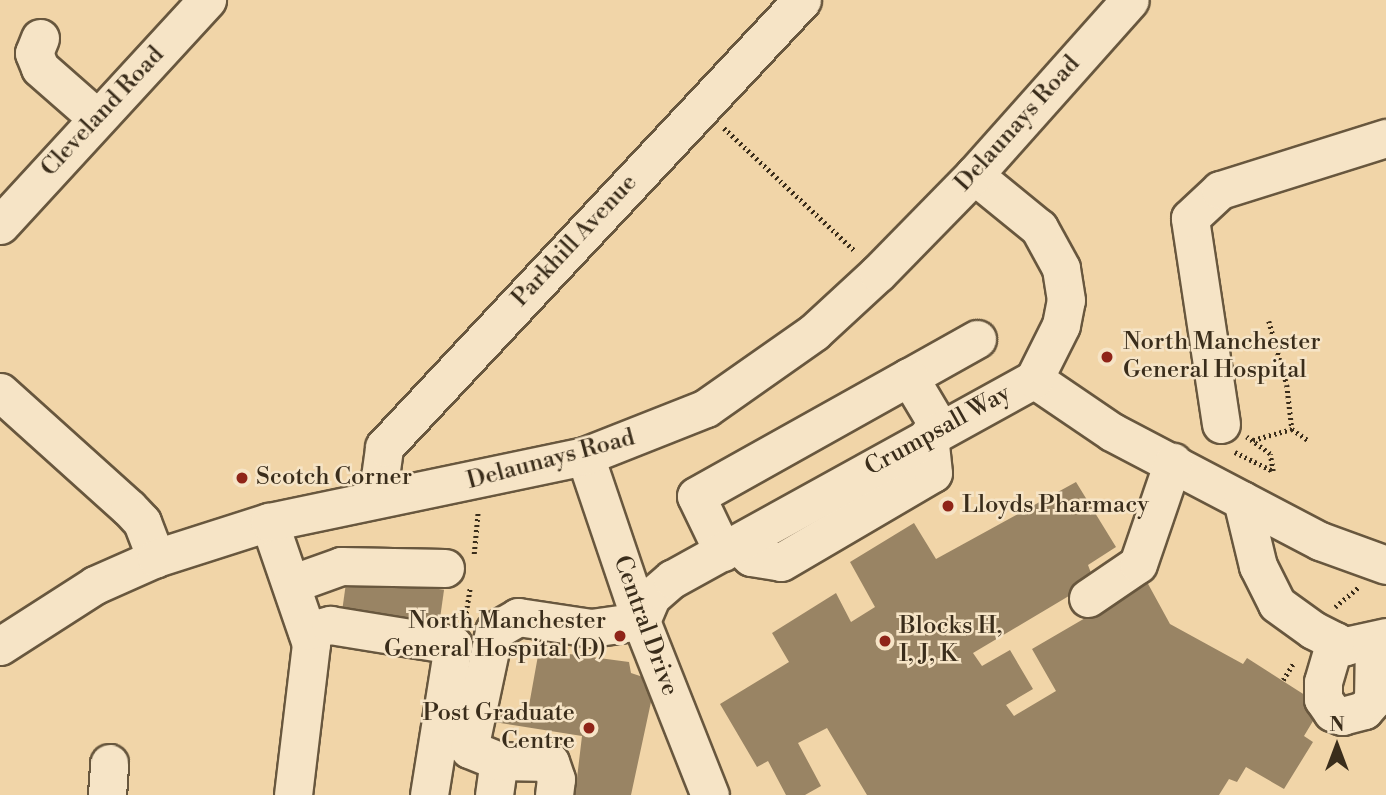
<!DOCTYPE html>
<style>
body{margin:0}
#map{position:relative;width:1386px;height:795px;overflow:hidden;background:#f1d5a8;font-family:"Libre Bodoni",serif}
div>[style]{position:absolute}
.building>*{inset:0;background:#998464;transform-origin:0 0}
.path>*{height:4.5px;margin-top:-2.25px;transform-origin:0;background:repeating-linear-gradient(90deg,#3a2d1b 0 2px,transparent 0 5.5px)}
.roads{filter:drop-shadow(2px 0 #68573e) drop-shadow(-2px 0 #68573e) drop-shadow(0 2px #68573e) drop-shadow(0 -2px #68573e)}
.minor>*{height:37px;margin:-18.5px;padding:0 18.5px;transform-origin:18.5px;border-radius:18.5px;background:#f6e4c6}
.dots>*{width:19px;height:19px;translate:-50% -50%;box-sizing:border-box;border:4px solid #f6e4c6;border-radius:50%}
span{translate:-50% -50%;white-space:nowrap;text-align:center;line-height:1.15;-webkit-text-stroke:5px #f6e4c6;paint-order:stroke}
.street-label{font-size:24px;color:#3a2d1b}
.poi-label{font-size:24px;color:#3a2d1b}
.left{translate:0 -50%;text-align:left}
.right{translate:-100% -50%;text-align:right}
.north{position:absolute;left:1302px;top:711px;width:70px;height:70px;-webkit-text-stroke:5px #f6e4c6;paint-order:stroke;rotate:0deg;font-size:19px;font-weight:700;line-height:28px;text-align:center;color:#3a2d1b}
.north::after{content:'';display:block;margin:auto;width:24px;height:32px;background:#3a2d1b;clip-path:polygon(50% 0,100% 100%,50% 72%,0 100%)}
</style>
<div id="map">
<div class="building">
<div style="clip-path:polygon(1076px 482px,1116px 547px,1088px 565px,1094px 581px,973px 653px,982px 666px,1010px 650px,1033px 689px,1006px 705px,1014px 716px,1056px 691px,1032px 649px,1147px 582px,1170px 624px,1243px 664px,1247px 658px,1322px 706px,1304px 736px,1313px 742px,1284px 789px,1246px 767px,1237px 782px,1229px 779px,1219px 795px,867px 795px,827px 728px,798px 743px,821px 786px,805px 795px,786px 795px,768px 761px,757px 767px,720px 704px,789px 662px,772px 633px,836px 593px,851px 622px,875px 607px,850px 562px,914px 523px,936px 559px)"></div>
<div style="left:347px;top:576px;width:98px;height:45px;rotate:8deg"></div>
<div style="clip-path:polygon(539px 650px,629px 662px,631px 673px,643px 677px,644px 685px,654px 688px,631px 795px,575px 795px,582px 736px,481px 720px,486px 707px,528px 711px)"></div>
</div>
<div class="path">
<div style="left:724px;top:128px;width:180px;rotate:43.2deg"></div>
<div style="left:1269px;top:321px;width:66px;rotate:74.3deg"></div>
<div style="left:1287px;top:385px;width:44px;rotate:83.5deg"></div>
<div style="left:1292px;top:429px;width:21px;rotate:35deg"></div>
<div style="left:1253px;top:440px;width:41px;rotate:-15.8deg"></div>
<div style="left:1235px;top:452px;width:42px;rotate:26.6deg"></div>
<div style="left:1273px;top:471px;width:17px;rotate:-100deg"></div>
<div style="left:1270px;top:454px;width:29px;rotate:-144deg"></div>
<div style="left:474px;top:554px;width:43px;rotate:-84.7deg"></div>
<div style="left:1335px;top:607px;width:30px;rotate:-40deg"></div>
<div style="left:466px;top:613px;width:26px;rotate:-81deg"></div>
<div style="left:1283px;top:680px;width:19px;rotate:-58deg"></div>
</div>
<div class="roads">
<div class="minor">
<div style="left:40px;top:38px;width:16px;rotate:112deg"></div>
<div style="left:34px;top:53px;width:16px;rotate:68deg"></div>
<div style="left:40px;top:68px;width:76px;rotate:41.3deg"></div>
<div style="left:0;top:225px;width:306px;rotate:-47.4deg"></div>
<div style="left:909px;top:377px;width:78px;rotate:-29.2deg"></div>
<div style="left:1034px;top:379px;width:94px;rotate:34.2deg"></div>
<div style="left:1112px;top:432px;width:235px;rotate:27.7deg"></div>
<div style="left:1320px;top:541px;width:70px;rotate:20deg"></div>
<div style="left:0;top:392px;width:173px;rotate:42deg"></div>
<div style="left:129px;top:508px;width:19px;rotate:47deg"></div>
<div style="left:142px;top:522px;width:39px;rotate:69deg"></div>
<div style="left:1221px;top:424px;width:208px;rotate:-98.6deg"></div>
<div style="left:1190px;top:218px;width:41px;rotate:-43deg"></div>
<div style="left:1220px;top:190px;width:174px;rotate:-17.4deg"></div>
<div style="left:585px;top:456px;width:174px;rotate:71.3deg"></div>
<div style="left:641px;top:621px;width:187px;rotate:68.4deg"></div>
<div style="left:384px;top:497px;width:20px;rotate:-101deg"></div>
<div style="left:380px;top:477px;width:30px;rotate:-82deg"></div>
<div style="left:384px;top:447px;width:612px;rotate:-46.92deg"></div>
<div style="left:1242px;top:500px;width:68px;rotate:76.4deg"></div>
<div style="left:1258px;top:566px;width:42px;rotate:63.4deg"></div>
<div style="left:1277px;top:604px;width:44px;rotate:35.8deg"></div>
<div style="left:1313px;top:630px;width:36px;rotate:27deg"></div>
<div style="left:1345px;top:646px;width:42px;rotate:-12.4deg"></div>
<div style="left:269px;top:522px;width:129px;rotate:71deg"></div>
<div style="left:311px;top:644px;width:152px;rotate:96.8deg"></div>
<div style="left:737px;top:544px;width:19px;rotate:43deg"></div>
<div style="left:751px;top:557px;width:30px;rotate:9deg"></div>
<div style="left:781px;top:562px;width:176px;rotate:-30.4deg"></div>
<div style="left:933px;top:473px;width:39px;rotate:-96deg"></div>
<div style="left:723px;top:552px;width:62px;rotate:-115.7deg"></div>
<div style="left:696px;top:496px;width:244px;rotate:-29.2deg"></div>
<div style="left:909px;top:377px;width:61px;rotate:59.2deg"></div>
<div style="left:291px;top:584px;width:53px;rotate:-19.8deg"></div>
<div style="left:341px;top:566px;width:104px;rotate:1.1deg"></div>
<div style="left:1088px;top:598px;width:60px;rotate:-34.2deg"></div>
<div style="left:1138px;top:564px;width:108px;rotate:-71.1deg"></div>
<div style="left:641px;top:621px;width:26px;rotate:-67deg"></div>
<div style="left:651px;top:597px;width:28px;rotate:-41deg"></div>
<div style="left:672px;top:579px;width:414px;rotate:-28.9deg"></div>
<div style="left:1034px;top:379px;width:60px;rotate:-63.4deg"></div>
<div style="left:1061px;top:325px;width:25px;rotate:-79deg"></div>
<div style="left:1066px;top:300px;width:32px;rotate:-99deg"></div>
<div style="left:1061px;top:268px;width:46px;rotate:-118.8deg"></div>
<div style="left:1039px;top:228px;width:84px;rotate:-140.8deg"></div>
<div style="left:307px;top:631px;width:24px;rotate:-15deg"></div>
<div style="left:330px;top:625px;width:125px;rotate:9.2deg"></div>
<div style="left:453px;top:645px;width:152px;rotate:99.1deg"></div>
<div style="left:1335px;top:641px;width:43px;rotate:106.3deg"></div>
<div style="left:1323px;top:682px;width:17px;rotate:90deg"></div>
<div style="left:1323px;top:699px;width:16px;rotate:55deg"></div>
<div style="left:1332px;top:712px;width:11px;rotate:22deg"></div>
<div style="left:1342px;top:716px;width:23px;rotate:-15deg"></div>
<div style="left:1364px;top:710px;width:13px;rotate:-48deg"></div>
<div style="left:1373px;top:700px;width:39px;rotate:-89deg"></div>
<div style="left:1374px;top:661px;width:18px;rotate:-49deg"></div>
<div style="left:0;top:646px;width:113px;rotate:-32.7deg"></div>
<div style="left:95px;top:585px;width:67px;rotate:-23.9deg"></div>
<div style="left:156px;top:558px;width:119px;rotate:-17.7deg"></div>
<div style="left:269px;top:522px;width:323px;rotate:-11.8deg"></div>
<div style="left:585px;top:456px;width:130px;rotate:-21.6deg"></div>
<div style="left:706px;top:408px;width:132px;rotate:-35.1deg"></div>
<div style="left:814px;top:332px;width:87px;rotate:-42.7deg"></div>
<div style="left:878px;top:273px;width:137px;rotate:-45.6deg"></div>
<div style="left:974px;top:175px;width:234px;rotate:-48.3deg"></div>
<div style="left:107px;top:795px;width:32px;rotate:-86deg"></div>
<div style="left:494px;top:795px;width:34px;rotate:-82deg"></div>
<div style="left:554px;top:795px;width:16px;rotate:-83deg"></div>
<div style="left:556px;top:779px;width:18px;rotate:-109deg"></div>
<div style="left:550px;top:762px;width:51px;rotate:-178.9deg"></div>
<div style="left:499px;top:761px;width:32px;rotate:-158deg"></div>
<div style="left:469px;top:749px;width:121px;rotate:-78deg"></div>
<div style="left:494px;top:631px;width:28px;rotate:-30deg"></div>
<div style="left:518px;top:617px;width:74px;rotate:8.6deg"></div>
<div style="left:591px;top:628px;width:50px;rotate:-8deg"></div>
</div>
</div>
<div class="dots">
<div style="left:1107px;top:357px;background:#8f2418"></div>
<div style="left:242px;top:478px;background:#8f2418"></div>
<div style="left:948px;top:506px;background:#8f2418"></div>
<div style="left:620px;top:636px;background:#8f2418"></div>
<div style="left:885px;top:641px;background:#8f2418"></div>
<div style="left:589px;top:728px;background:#8f2418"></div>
</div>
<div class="street-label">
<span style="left:103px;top:112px;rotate:-47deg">Cleveland Road</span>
<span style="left:1018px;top:124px;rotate:-48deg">Delaunays Road</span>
<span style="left:575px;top:241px;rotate:-47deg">Parkhill Avenue</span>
<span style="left:938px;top:431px;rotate:-29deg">Crumpsall Way</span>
<span style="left:551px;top:460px;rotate:-15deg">Delaunays Road</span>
<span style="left:645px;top:626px;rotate:70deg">Central Drive</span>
</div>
<div class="poi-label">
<span class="left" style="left:1123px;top:357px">North Manchester<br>General Hospital</span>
<span class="left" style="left:256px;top:478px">Scotch Corner</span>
<span class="left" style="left:962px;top:506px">Lloyds Pharmacy</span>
<span class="right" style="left:606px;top:636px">North Manchester<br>General Hospital (D)</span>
<span class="left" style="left:899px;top:641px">Blocks H,<br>I, J, K</span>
<span class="right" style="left:575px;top:728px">Post Graduate<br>Centre</span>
</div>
<div class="north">N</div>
</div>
